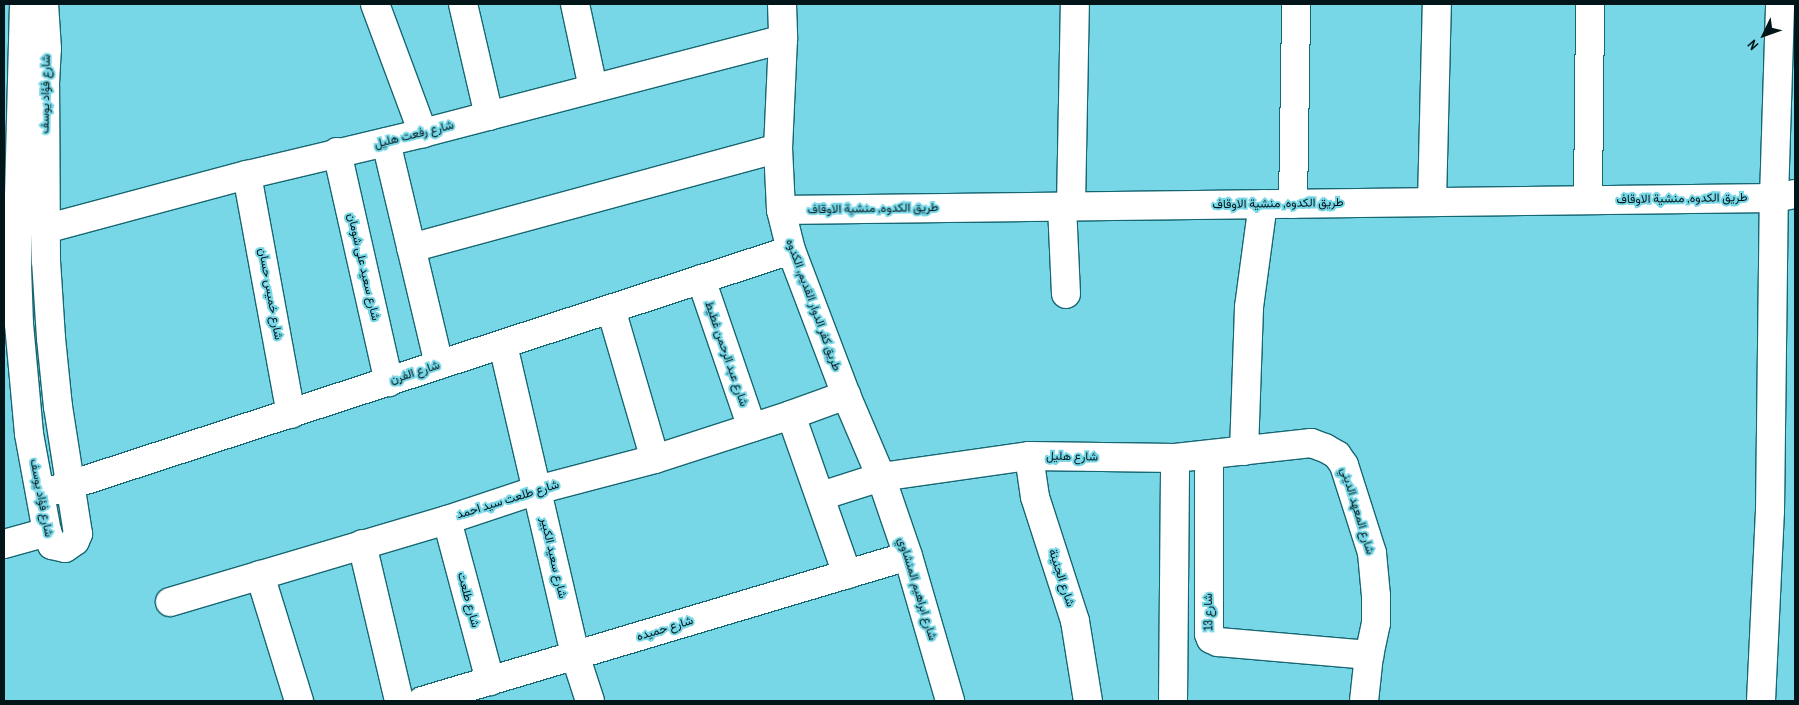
<!DOCTYPE html>
<meta charset="utf-8">
<style>
body{margin:0}
#map{position:relative;width:1799px;height:705px;overflow:hidden;background:#77d7e7;font-family:"Archivo Narrow",Vazirmatn,sans-serif}
div>[style]{position:absolute}
.roads{filter:drop-shadow(1px 0 #176772) drop-shadow(-1px 0 #176772) drop-shadow(0 1px #176772) drop-shadow(0 -1px #176772)}
.minor>*{height:28px;margin:-14px;padding:0 14px;transform-origin:14px;border-radius:14px;background:#fff}
span{translate:-50% -50%;white-space:nowrap;text-align:center;line-height:1.15;-webkit-text-stroke:4px #77d7e7;paint-order:stroke}
.street-label{font-size:12px;color:#021519}
.frame{position:absolute;inset:0;border:5px solid #021519;pointer-events:none}
.north{position:absolute;left:1739px;top:10px;width:50px;height:50px;-webkit-text-stroke:4px #77d7e7;paint-order:stroke;rotate:228deg;font-size:14px;font-weight:700;line-height:20px;text-align:center;color:#021519}
.north::after{content:'';display:block;margin:auto;width:18px;height:22px;background:#021519;clip-path:polygon(50% 0,100% 100%,50% 72%,0 100%)}
</style>
<div id="map">
<div class="roads">
<div class="minor">
<div style="left:24px;top:4px;width:263px;rotate:91.5deg"></div>
<div style="left:17px;top:267px;width:57px;rotate:88deg"></div>
<div style="left:19px;top:324px;width:110px;rotate:84.8deg"></div>
<div style="left:29px;top:434px;width:100px;rotate:79.6deg"></div>
<div style="left:47px;top:532px;width:14px;rotate:69deg"></div>
<div style="left:52px;top:545px;width:13px;rotate:13deg"></div>
<div style="left:65px;top:548px;width:12px;rotate:-35deg"></div>
<div style="left:75px;top:541px;width:8px;rotate:-67deg"></div>
<div style="left:78px;top:534px;width:129px;rotate:-98.9deg"></div>
<div style="left:58px;top:407px;width:69px;rotate:-95.8deg"></div>
<div style="left:51px;top:338px;width:77px;rotate:-93.7deg"></div>
<div style="left:46px;top:261px;width:177px;rotate:-90.3deg"></div>
<div style="left:45px;top:84px;width:35px;rotate:-87deg"></div>
<div style="left:47px;top:49px;width:45px;rotate:-93.8deg"></div>
<div style="left:375px;top:4px;width:138px;rotate:69.6deg"></div>
<div style="left:463px;top:4px;width:115px;rotate:76.9deg"></div>
<div style="left:575px;top:4px;width:86px;rotate:77.9deg"></div>
<div style="left:782px;top:4px;width:35px;rotate:88deg"></div>
<div style="left:783px;top:39px;width:109px;rotate:92.6deg"></div>
<div style="left:778px;top:148px;width:62px;rotate:87.2deg"></div>
<div style="left:781px;top:210px;width:41px;rotate:76deg"></div>
<div style="left:791px;top:250px;width:155px;rotate:69.2deg"></div>
<div style="left:846px;top:395px;width:89px;rotate:66.9deg"></div>
<div style="left:881px;top:477px;width:83px;rotate:71.1deg"></div>
<div style="left:908px;top:556px;width:151px;rotate:73.8deg"></div>
<div style="left:386px;top:142px;width:229px;rotate:76.6deg"></div>
<div style="left:337px;top:152px;width:236px;rotate:77.3deg"></div>
<div style="left:247px;top:175px;width:243px;rotate:79.6deg"></div>
<div style="left:1588px;top:200px;width:196px;rotate:-89.4deg"></div>
<div style="left:1432px;top:202px;width:198px;rotate:-88.6deg"></div>
<div style="left:1293px;top:204px;width:200px;rotate:-89.1deg"></div>
<div style="left:1062px;top:206px;width:88px;rotate:87.4deg"></div>
<div style="left:1071px;top:206px;width:202px;rotate:-88.9deg"></div>
<div style="left:781px;top:210px;width:993px;rotate:-0.69deg"></div>
<div style="left:1774px;top:198px;width:21px;rotate:-11deg"></div>
<div style="left:45px;top:229px;width:209px;rotate:-15deg"></div>
<div style="left:247px;top:175px;width:181px;rotate:-13.4deg"></div>
<div style="left:423px;top:133px;width:372px;rotate:-14.6deg"></div>
<div style="left:411px;top:248px;width:380px;rotate:-15.2deg"></div>
<div style="left:701px;top:279px;width:157px;rotate:71.1deg"></div>
<div style="left:611px;top:309px;width:156px;rotate:73.7deg"></div>
<div style="left:503px;top:345px;width:318px;rotate:76.9deg"></div>
<div style="left:575px;top:655px;width:48px;rotate:71.9deg"></div>
<div style="left:791px;top:415px;width:169px;rotate:70.6deg"></div>
<div style="left:1244px;top:451px;width:144px;rotate:-88deg"></div>
<div style="left:1249px;top:307px;width:104px;rotate:-82.3deg"></div>
<div style="left:1209px;top:455px;width:179px;rotate:90deg"></div>
<div style="left:1209px;top:634px;width:5px;rotate:68deg"></div>
<div style="left:1211px;top:639px;width:8px;rotate:23deg"></div>
<div style="left:1218px;top:642px;width:152px;rotate:4.9deg"></div>
<div style="left:1029px;top:456px;width:41px;rotate:81.7deg"></div>
<div style="left:1035px;top:497px;width:130px;rotate:72.1deg"></div>
<div style="left:1075px;top:621px;width:81px;rotate:80.8deg"></div>
<div style="left:52px;top:491px;width:777px;rotate:-18.06deg"></div>
<div style="left:821px;top:496px;width:63px;rotate:-17.6deg"></div>
<div style="left:881px;top:477px;width:149px;rotate:-8.1deg"></div>
<div style="left:1029px;top:456px;width:146px;rotate:0.8deg"></div>
<div style="left:1175px;top:458px;width:137px;rotate:-6.3deg"></div>
<div style="left:1311px;top:443px;width:15px;rotate:20deg"></div>
<div style="left:1325px;top:448px;width:14px;rotate:30deg"></div>
<div style="left:1337px;top:455px;width:12px;rotate:55deg"></div>
<div style="left:1344px;top:465px;width:92px;rotate:72.3deg"></div>
<div style="left:1372px;top:553px;width:43px;rotate:84.7deg"></div>
<div style="left:1376px;top:596px;width:27px;rotate:90deg"></div>
<div style="left:1376px;top:623px;width:33px;rotate:102deg"></div>
<div style="left:1369px;top:655px;width:46px;rotate:96.2deg"></div>
<div style="left:447px;top:520px;width:167px;rotate:75deg"></div>
<div style="left:4px;top:544px;width:45px;rotate:-15.6deg"></div>
<div style="left:362px;top:544px;width:161px;rotate:76.7deg"></div>
<div style="left:260px;top:575px;width:132px;rotate:72.8deg"></div>
<div style="left:170px;top:602px;width:289px;rotate:-16.5deg"></div>
<div style="left:447px;top:520px;width:95px;rotate:-18.4deg"></div>
<div style="left:537px;top:490px;width:122px;rotate:-14.7deg"></div>
<div style="left:655px;top:459px;width:143px;rotate:-17.9deg"></div>
<div style="left:791px;top:415px;width:59px;rotate:-20deg"></div>
<div style="left:422px;top:701px;width:507px;rotate:-16.61deg"></div>
<div style="left:1173px;top:701px;width:243px;rotate:-89.5deg"></div>
<div style="left:1761px;top:701px;width:190px;rotate:-87.3deg"></div>
<div style="left:1770px;top:511px;width:313px;rotate:-89.3deg"></div>
<div style="left:1774px;top:198px;width:194px;rotate:-88.2deg"></div>
</div>
</div>
<div class="street-label">
<span style="left:46px;top:94px;rotate:-89deg">شارع فؤاد يوسف</span>
<span style="left:414px;top:135px;rotate:-14deg">شارع رفعت هليل</span>
<span style="left:1682px;top:199px;rotate:-1deg">طريق الكدوه, منشية الاوقاف</span>
<span style="left:1278px;top:204px;rotate:-1deg">طريق الكدوه, منشية الاوقاف</span>
<span style="left:873px;top:209px;rotate:-1deg">طريق الكدوه, منشية الاوقاف</span>
<span style="left:363px;top:267px;rotate:77deg">شارع سعيد على شومان</span>
<span style="left:270px;top:294px;rotate:80deg">شارع خميس حسان</span>
<span style="left:813px;top:305px;rotate:70deg">طريق كفر الدوار القديم, الكدوه</span>
<span style="left:726px;top:354px;rotate:71deg">شارع عبد الرحمن غطيط</span>
<span style="left:415px;top:373px;rotate:-18deg">شارع الفرن</span>
<span style="left:1072px;top:457px;rotate:1deg">شارع هليل</span>
<span style="left:41px;top:498px;rotate:79deg">شارع فؤاد يوسف</span>
<span style="left:508px;top:500px;rotate:-17deg">شارع طلعت سيد احمد</span>
<span style="left:1357px;top:511px;rotate:73deg">شارع المعهد الديني</span>
<span style="left:553px;top:558px;rotate:77deg">شارع سعيد الكبير</span>
<span style="left:1061px;top:578px;rotate:72deg">شارع الجنينة</span>
<span style="left:917px;top:589px;rotate:73deg">شارع ابراهيم المنشاوي</span>
<span style="left:468px;top:600px;rotate:75deg">شارع طلعت</span>
<span style="left:1209px;top:612px;rotate:-91deg">شارع 13</span>
<span style="left:665px;top:629px;rotate:-17deg">شارع حميده</span>
</div>
<div class="frame"></div>
<div class="north">N</div>
</div>
